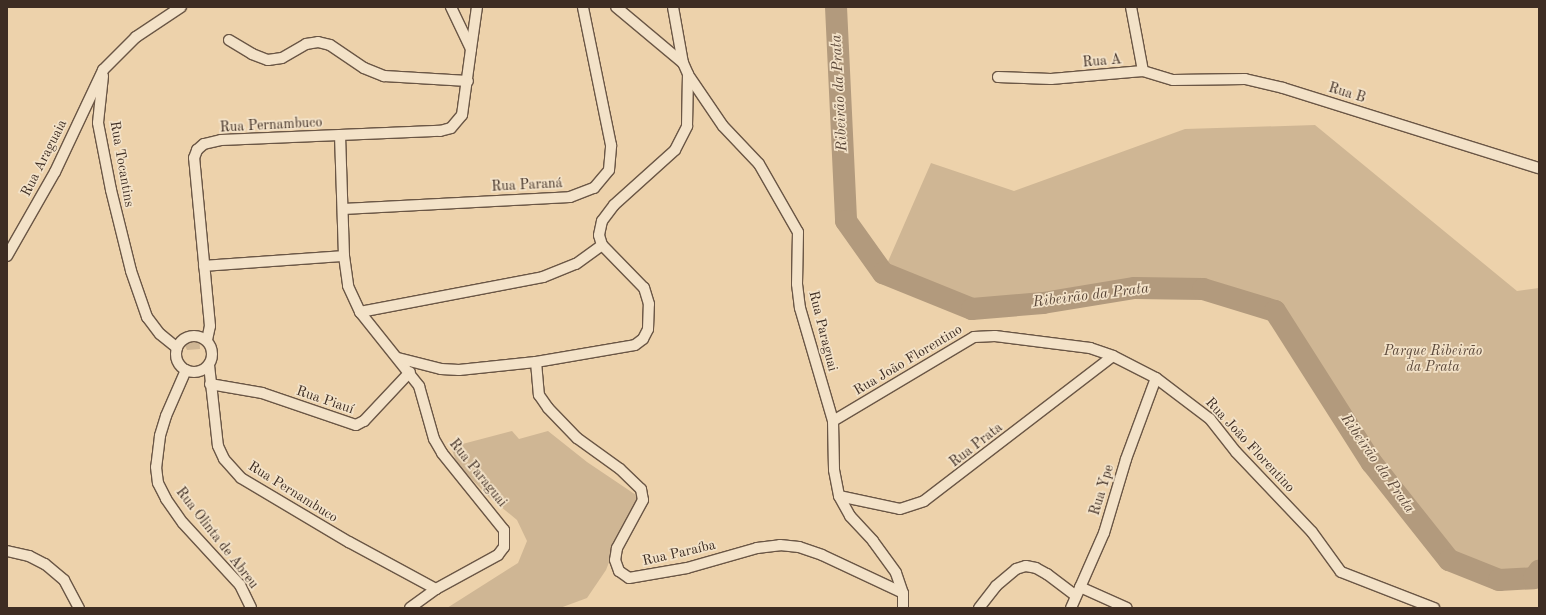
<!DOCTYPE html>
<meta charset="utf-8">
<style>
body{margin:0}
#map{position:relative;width:1546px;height:615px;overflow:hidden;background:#edd2ab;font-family:"Old Standard TT",serif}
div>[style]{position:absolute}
.green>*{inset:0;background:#cfb694}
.river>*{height:22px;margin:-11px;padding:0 11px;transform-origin:11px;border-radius:11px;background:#b29a7d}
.roads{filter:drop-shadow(1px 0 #6a5645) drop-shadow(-1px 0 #6a5645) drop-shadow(0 1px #6a5645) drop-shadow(0 -1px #6a5645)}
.street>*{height:10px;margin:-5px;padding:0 5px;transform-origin:5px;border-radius:5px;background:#f3e2c8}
.street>.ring{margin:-5px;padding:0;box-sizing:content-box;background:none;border:10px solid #f3e2c8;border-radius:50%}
span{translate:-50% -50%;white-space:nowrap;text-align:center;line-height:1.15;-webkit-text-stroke:3.5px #f3e2c8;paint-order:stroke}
.street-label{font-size:14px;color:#3e2d23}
.park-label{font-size:14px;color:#5b483a;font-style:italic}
.water-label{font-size:15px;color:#5b483a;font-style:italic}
.frame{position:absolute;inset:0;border:8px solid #3e2d23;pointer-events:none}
</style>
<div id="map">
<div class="green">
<div style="clip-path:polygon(1315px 125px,1517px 291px,1539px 288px,1539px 571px,1534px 578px,1499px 580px,1449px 560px,1372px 463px,1275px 311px,1203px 289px,1135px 288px,1043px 303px,972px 309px,883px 273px,931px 163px,1014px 191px,1185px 129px)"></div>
<div style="clip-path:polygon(195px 331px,199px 331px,200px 349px,187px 350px,183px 341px,187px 333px)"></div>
<div style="clip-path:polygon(512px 431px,519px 439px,548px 431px,587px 462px,636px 495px,637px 506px,616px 544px,606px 570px,587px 598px,560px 608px,447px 608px,518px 563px,527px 541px,517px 520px,489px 497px,457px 464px,451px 447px)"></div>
</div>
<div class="river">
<div style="left:836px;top:7px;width:214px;rotate:87.3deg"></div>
<div style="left:846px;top:221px;width:64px;rotate:54.6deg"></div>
<div style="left:883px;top:273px;width:96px;rotate:22deg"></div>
<div style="left:972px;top:309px;width:71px;rotate:-4.8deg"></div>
<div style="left:1043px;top:303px;width:93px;rotate:-9.3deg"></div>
<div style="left:1135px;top:288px;width:68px;rotate:0.8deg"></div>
<div style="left:1203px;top:289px;width:75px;rotate:17deg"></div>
<div style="left:1275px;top:311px;width:180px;rotate:57.5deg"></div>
<div style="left:1372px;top:463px;width:124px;rotate:51.6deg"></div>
<div style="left:1449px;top:560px;width:54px;rotate:21.8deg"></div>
<div style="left:1499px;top:580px;width:35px;rotate:-3deg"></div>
<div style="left:1534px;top:578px;width:9px;rotate:-54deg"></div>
</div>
<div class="roads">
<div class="street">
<div style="left:673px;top:7px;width:57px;rotate:79.9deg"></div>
<div style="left:229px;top:40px;width:27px;rotate:31deg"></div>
<div style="left:252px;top:54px;width:17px;rotate:21deg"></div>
<div style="left:268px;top:60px;width:14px;rotate:-8deg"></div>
<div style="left:282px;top:58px;width:28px;rotate:-30deg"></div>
<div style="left:306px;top:44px;width:12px;rotate:-9deg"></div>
<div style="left:318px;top:42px;width:12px;rotate:14deg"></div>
<div style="left:330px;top:45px;width:41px;rotate:34.1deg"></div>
<div style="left:364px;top:68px;width:22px;rotate:22deg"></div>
<div style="left:384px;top:76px;width:84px;rotate:3.4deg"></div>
<div style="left:471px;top:49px;width:42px;rotate:-81.9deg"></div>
<div style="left:1143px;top:71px;width:31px;rotate:17deg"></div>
<div style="left:1173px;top:80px;width:72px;rotate:-0.8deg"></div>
<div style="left:1245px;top:79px;width:39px;rotate:13deg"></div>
<div style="left:1283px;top:88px;width:268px;rotate:17.4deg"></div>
<div style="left:103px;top:76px;width:47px;rotate:96.1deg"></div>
<div style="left:98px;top:123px;width:68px;rotate:79deg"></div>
<div style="left:111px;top:190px;width:83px;rotate:76.1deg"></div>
<div style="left:131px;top:271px;width:49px;rotate:70.8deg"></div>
<div style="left:147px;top:317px;width:21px;rotate:53deg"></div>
<div style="left:160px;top:334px;width:22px;rotate:39deg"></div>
<div style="left:689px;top:76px;width:60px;rotate:55.8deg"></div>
<div style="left:723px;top:126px;width:52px;rotate:46.5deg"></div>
<div style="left:759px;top:164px;width:78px;rotate:60.2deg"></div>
<div style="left:798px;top:232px;width:52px;rotate:91.1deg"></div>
<div style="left:797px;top:284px;width:24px;rotate:83deg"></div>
<div style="left:800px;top:308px;width:118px;rotate:73.7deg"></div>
<div style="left:833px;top:421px;width:49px;rotate:88.8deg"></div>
<div style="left:834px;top:470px;width:26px;rotate:79deg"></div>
<div style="left:839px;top:496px;width:23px;rotate:61deg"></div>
<div style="left:850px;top:516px;width:34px;rotate:47deg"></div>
<div style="left:873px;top:541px;width:39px;rotate:54deg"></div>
<div style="left:896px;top:573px;width:21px;rotate:71deg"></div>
<div style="left:903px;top:593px;width:15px;rotate:90deg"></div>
<div style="left:998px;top:77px;width:53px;rotate:2.2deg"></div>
<div style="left:1051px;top:79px;width:92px;rotate:-5deg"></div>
<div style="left:1143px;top:71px;width:65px;rotate:-100.6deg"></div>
<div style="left:340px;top:135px;width:121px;rotate:88.1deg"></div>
<div style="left:344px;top:256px;width:30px;rotate:82deg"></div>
<div style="left:348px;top:286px;width:29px;rotate:65deg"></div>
<div style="left:360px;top:312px;width:95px;rotate:51.4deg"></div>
<div style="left:419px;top:386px;width:55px;rotate:74.2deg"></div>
<div style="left:434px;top:439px;width:16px;rotate:60deg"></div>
<div style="left:442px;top:453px;width:99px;rotate:51.2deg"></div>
<div style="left:504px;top:530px;width:17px;rotate:90deg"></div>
<div style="left:504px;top:547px;width:10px;rotate:127deg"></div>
<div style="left:498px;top:555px;width:71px;rotate:151.3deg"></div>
<div style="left:436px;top:589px;width:32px;rotate:144deg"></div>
<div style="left:343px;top:209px;width:227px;rotate:-3deg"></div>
<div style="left:570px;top:197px;width:26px;rotate:-21deg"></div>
<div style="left:594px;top:188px;width:23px;rotate:-50deg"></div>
<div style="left:609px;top:170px;width:25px;rotate:-85deg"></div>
<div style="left:611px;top:145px;width:141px;rotate:-101.5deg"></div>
<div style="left:7px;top:256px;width:97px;rotate:-60.3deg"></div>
<div style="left:55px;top:172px;width:113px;rotate:-64.8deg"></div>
<div style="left:103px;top:70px;width:47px;rotate:-45deg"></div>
<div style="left:136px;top:37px;width:54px;rotate:-33.7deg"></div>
<div style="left:204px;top:266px;width:140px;rotate:-4.1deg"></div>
<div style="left:360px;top:312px;width:186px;rotate:-10.8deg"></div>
<div style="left:543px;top:277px;width:35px;rotate:-22deg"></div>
<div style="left:576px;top:264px;width:32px;rotate:-36deg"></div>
<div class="ring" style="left:176px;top:336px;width:26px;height:26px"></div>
<div style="left:207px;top:340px;width:14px;rotate:-78deg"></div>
<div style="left:210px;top:326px;width:169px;rotate:-95.4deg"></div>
<div style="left:194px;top:158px;width:9px;rotate:-69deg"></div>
<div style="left:197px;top:150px;width:9px;rotate:-41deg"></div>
<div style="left:204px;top:144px;width:17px;rotate:-13deg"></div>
<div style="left:221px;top:140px;width:219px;rotate:-2.4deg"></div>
<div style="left:440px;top:131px;width:11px;rotate:-15deg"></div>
<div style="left:451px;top:128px;width:17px;rotate:-50deg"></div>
<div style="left:462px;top:115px;width:67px;rotate:-82.2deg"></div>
<div style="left:471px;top:49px;width:47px;rotate:-115.5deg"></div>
<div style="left:398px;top:358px;width:44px;rotate:14.3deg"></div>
<div style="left:441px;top:369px;width:18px;rotate:3deg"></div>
<div style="left:459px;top:370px;width:77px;rotate:-5.9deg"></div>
<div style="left:536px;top:362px;width:100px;rotate:-9.7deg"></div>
<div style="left:635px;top:345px;width:10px;rotate:-37deg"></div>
<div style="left:643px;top:339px;width:11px;rotate:-63deg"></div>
<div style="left:648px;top:329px;width:25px;rotate:-88deg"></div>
<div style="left:649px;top:304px;width:17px;rotate:-107deg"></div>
<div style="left:644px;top:288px;width:60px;rotate:-134.3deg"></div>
<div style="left:602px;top:245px;width:10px;rotate:-107deg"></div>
<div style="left:599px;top:235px;width:14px;rotate:-78deg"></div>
<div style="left:602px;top:221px;width:20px;rotate:-53deg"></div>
<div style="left:614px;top:205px;width:82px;rotate:-42deg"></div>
<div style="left:675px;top:150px;width:27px;rotate:-63deg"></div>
<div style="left:687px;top:126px;width:52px;rotate:-88.9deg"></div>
<div style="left:688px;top:74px;width:12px;rotate:-114deg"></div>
<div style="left:683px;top:63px;width:87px;rotate:-140.1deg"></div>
<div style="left:536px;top:362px;width:33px;rotate:85deg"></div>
<div style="left:539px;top:395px;width:16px;rotate:55deg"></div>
<div style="left:548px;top:408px;width:42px;rotate:46deg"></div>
<div style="left:577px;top:438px;width:53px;rotate:35.8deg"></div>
<div style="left:620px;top:469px;width:29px;rotate:44deg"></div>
<div style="left:641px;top:489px;width:11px;rotate:80deg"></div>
<div style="left:643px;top:500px;width:55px;rotate:118.4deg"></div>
<div style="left:617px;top:548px;width:12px;rotate:99deg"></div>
<div style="left:615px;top:560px;width:12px;rotate:70deg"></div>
<div style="left:619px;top:571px;width:12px;rotate:35deg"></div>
<div style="left:629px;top:578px;width:59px;rotate:-9.8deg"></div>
<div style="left:687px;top:568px;width:73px;rotate:-15.9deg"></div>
<div style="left:757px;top:548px;width:23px;rotate:-7deg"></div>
<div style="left:780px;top:545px;width:19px;rotate:6deg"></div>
<div style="left:799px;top:547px;width:24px;rotate:19deg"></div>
<div style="left:822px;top:555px;width:89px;rotate:25.1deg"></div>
<div style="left:209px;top:365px;width:81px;rotate:83.7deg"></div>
<div style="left:218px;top:446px;width:14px;rotate:65deg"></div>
<div style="left:224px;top:459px;width:25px;rotate:48deg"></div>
<div style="left:241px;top:478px;width:126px;rotate:30.7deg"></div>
<div style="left:349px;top:542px;width:99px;rotate:28.4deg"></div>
<div style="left:186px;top:370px;width:50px;rotate:113.5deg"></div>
<div style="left:166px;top:416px;width:21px;rotate:107deg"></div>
<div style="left:160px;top:436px;width:31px;rotate:97deg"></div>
<div style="left:156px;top:467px;width:16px;rotate:83deg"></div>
<div style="left:158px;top:483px;width:18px;rotate:63deg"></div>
<div style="left:166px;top:499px;width:29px;rotate:55deg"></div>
<div style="left:183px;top:523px;width:84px;rotate:47.4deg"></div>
<div style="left:240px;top:585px;width:25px;rotate:64deg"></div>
<div style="left:210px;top:384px;width:53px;rotate:9.8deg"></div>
<div style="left:262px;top:393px;width:99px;rotate:18.8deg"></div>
<div style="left:356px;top:425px;width:9px;rotate:-27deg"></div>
<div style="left:364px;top:421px;width:67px;rotate:-46.8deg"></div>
<div style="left:833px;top:421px;width:164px;rotate:-30.8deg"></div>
<div style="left:974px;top:337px;width:21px;rotate:-3deg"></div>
<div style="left:995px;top:336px;width:96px;rotate:7.2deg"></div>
<div style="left:1090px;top:348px;width:24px;rotate:19deg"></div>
<div style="left:1113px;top:356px;width:48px;rotate:27.1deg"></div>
<div style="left:1156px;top:378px;width:68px;rotate:37.2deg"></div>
<div style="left:1210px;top:419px;width:42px;rotate:51.8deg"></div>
<div style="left:1236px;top:452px;width:110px;rotate:46.5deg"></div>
<div style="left:1312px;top:532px;width:49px;rotate:54.1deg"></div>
<div style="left:1341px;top:572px;width:100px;rotate:21.2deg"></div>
<div style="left:839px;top:496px;width:62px;rotate:12deg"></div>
<div style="left:900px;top:509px;width:25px;rotate:-18deg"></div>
<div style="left:924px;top:501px;width:238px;rotate:-37.5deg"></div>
<div style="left:7px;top:551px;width:23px;rotate:13deg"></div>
<div style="left:29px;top:556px;width:18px;rotate:27deg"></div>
<div style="left:45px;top:564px;width:25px;rotate:40deg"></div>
<div style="left:64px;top:580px;width:32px;rotate:62deg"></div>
<div style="left:1080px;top:587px;width:51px;rotate:24.1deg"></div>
<div style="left:979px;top:608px;width:28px;rotate:-52deg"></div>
<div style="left:996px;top:586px;width:26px;rotate:-40deg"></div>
<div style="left:1016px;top:569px;width:10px;rotate:-17deg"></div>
<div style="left:1026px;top:566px;width:10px;rotate:11deg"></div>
<div style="left:1036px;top:568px;width:13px;rotate:29deg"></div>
<div style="left:1047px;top:574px;width:36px;rotate:37deg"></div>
<div style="left:1071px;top:608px;width:82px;rotate:-66.3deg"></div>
<div style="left:1104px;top:533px;width:77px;rotate:-73.4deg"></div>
<div style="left:1126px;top:459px;width:86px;rotate:-69.7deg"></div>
</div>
</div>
<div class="street-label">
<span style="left:1102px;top:61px;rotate:-5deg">Rua A</span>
<span style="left:1347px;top:93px;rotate:17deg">Rua B</span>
<span style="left:271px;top:125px;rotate:-3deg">Rua Pernambuco</span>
<span style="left:44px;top:158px;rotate:-63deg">Rua Araguaia</span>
<span style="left:122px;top:164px;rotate:80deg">Rua Tocantins</span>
<span style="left:527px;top:185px;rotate:-3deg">Rua Paraná</span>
<span style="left:823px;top:331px;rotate:76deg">Rua Paraguai</span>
<span style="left:908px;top:360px;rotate:-31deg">Rua João Florentino</span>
<span style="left:325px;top:400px;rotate:19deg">Rua Piauí</span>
<span style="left:976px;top:445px;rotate:-38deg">Rua Prata</span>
<span style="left:1250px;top:445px;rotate:47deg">Rua João Florentino</span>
<span style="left:478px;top:473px;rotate:51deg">Rua Paraguai</span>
<span style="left:1102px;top:490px;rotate:-73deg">Rua Ype</span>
<span style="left:293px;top:492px;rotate:32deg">Rua Pernambuco</span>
<span style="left:217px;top:538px;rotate:52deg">Rua Olinta de Abreu</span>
<span style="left:679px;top:553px;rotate:-13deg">Rua Paraíba</span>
</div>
<div class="park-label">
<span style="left:1433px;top:359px">Parque Ribeirão<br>da Prata</span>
</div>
<div class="water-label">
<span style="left:840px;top:93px;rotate:-93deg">Ribeirão da Prata</span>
<span style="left:1091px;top:296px;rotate:-7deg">Ribeirão da Prata</span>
<span style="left:1377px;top:464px;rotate:55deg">Ribeirão da Prata</span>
</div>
<div class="frame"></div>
</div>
